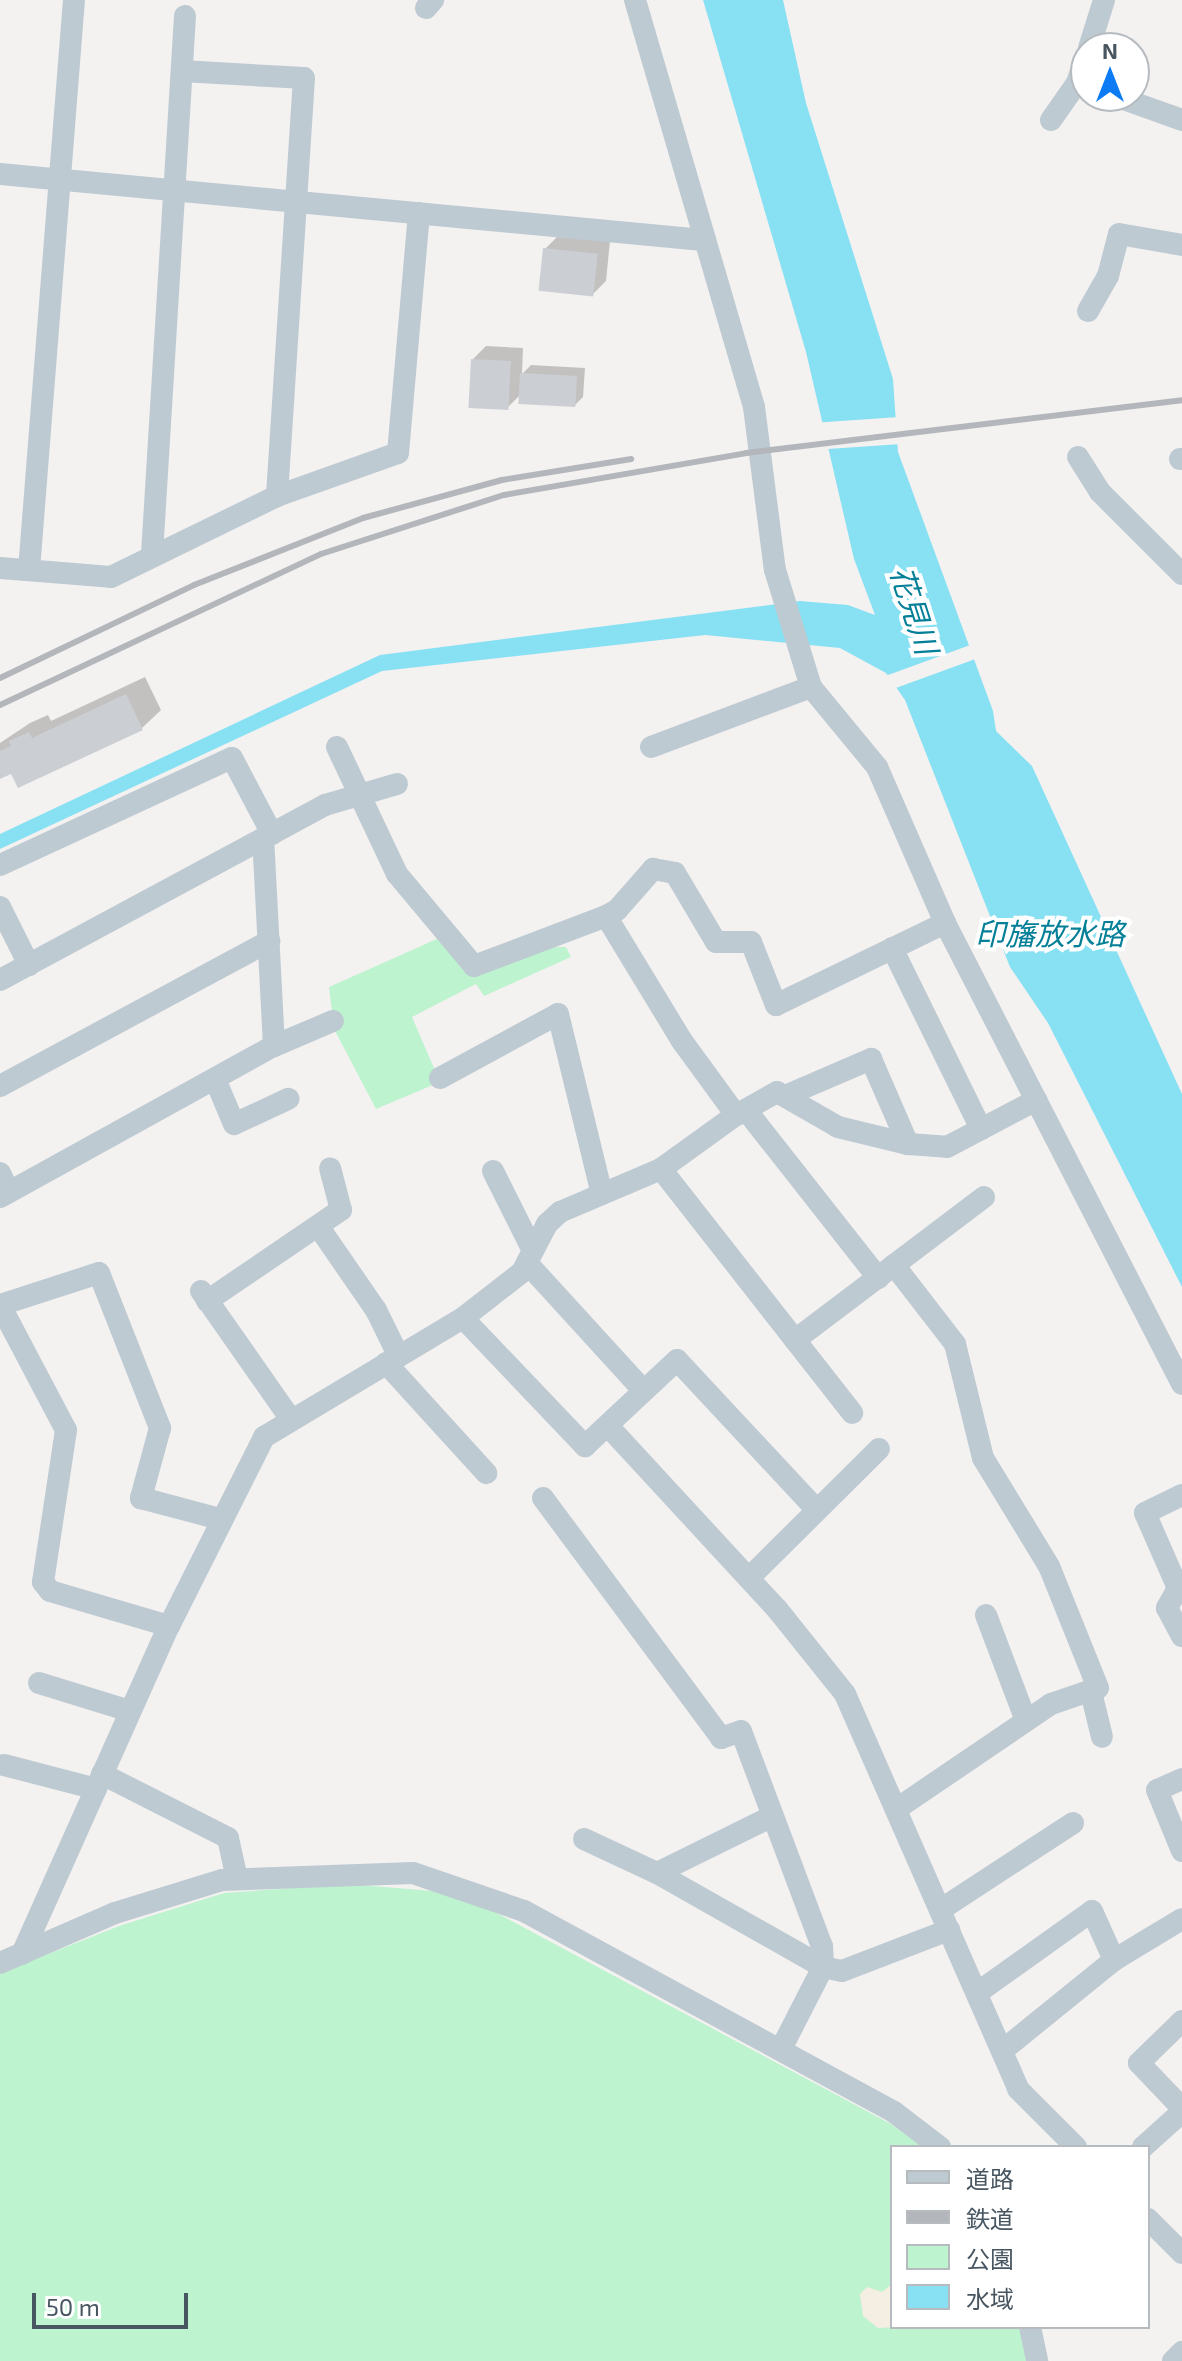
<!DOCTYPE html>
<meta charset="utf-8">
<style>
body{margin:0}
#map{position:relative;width:1182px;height:2361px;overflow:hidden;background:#f4f1f1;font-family:"Exo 2","Noto Sans JP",sans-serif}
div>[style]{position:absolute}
.green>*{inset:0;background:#bef3d0}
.sand>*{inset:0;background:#f5eee2}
.water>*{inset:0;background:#88e1f3}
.pier>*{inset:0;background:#f4f1f1;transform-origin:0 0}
.shadow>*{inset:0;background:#0003}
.building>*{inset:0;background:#cbcfd4;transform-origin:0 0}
.minor>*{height:22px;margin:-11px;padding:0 11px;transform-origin:11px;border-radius:11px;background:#becad2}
.rail>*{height:6px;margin:-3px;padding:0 3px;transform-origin:3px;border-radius:3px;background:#b3b7bc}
span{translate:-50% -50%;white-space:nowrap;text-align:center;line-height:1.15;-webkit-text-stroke:8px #fff;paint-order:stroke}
.water-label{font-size:30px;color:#047f98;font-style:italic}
.legend{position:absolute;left:890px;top:2145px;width:260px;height:184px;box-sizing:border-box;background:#fff;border:2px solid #b6bbc0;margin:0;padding:10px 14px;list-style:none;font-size:24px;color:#485661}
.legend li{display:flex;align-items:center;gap:16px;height:40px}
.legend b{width:40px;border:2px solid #b6bbc0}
.north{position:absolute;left:1070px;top:32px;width:80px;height:80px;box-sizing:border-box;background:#fff;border:2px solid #b6bbc0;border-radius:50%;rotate:0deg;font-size:22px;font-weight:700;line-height:32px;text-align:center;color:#485661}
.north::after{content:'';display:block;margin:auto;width:28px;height:36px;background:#0c7bf4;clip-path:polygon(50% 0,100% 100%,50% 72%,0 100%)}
.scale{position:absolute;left:32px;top:2293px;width:156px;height:36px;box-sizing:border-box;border:4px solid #485661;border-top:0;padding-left:10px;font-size:24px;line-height:28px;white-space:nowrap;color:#485661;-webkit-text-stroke:6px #fff;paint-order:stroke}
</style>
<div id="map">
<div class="green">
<div style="clip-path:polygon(439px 938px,473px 976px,543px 947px,566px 947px,571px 957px,484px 996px,476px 984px,412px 1017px,440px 1082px,376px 1109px,334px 1029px,329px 987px)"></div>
<div style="clip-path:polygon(348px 1884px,433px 1891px,493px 1911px,891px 2124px,923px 2147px,892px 2147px,892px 2327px,1021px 2327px,1028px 2361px,0 2361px,0 1973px,119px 1926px,224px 1893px)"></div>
</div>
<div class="sand">
<div style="clip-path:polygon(892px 2284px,896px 2327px,878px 2328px,863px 2316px,860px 2294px,867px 2287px,882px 2292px)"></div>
</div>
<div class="water">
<div style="clip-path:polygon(703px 0,783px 0,806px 103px,893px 379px,898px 452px,993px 711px,996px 731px,1032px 766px,1182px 1094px,1182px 1287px,1048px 1023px,1010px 967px,905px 700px,886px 673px,840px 648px,705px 635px,382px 671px,0 849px,0 834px,380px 655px,800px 601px,848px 605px,875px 615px,854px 559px,806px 352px)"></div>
</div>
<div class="pier">
<div style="left:899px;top:417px;width:27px;height:80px;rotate:86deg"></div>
<div style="left:973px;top:644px;width:15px;height:94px;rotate:70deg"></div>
</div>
<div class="shadow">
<div style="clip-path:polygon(559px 235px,610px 241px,606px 281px,592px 295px,545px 249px)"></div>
<div style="clip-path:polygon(486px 346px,523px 348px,522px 374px,531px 365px,585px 368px,583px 397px,574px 406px,521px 394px,507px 408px,472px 360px)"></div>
<div style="clip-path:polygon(145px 677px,161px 710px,142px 728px,19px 786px,12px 771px,0 776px,0 743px,30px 723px,48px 715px,51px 721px)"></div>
</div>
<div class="building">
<div style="left:543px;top:248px;width:55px;height:43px;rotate:6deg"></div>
<div style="left:471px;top:359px;width:40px;height:49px;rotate:3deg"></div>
<div style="left:520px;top:373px;width:57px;height:31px;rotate:3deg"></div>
<div style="clip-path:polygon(126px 694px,143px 730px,18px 788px,11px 774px,0 779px,0 751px,11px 746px,9px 741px,29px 732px,32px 738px)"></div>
</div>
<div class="minor">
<div style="left:635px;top:0;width:424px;rotate:73.7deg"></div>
<div style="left:754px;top:407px;width:164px;rotate:82.7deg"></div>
<div style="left:775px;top:570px;width:122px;rotate:72.9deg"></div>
<div style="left:811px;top:687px;width:104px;rotate:50.5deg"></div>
<div style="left:877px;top:767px;width:170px;rotate:66.4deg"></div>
<div style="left:945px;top:923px;width:518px;rotate:62.79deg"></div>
<div style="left:426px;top:8px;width:11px;rotate:-49deg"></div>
<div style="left:1089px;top:48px;width:50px;rotate:-72.6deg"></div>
<div style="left:182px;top:71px;width:122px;rotate:3.3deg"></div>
<div style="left:304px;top:78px;width:419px;rotate:93.7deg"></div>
<div style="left:1115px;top:96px;width:71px;rotate:19.7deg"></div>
<div style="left:1051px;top:120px;width:45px;rotate:-54.9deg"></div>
<div style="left:1077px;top:83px;width:28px;rotate:-72deg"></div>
<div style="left:0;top:174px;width:706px;rotate:5.36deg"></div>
<div style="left:1088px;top:311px;width:40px;rotate:-60.3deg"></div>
<div style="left:1108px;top:276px;width:43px;rotate:-75.3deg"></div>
<div style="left:1119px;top:234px;width:64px;rotate:9.9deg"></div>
<div style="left:1078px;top:457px;width:41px;rotate:57.8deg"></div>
<div style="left:1100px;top:492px;width:116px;rotate:45deg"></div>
<div style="left:1180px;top:459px;width:2px"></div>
<div style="left:152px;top:554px;width:539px;rotate:-86.49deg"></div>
<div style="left:0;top:568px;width:111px;rotate:4.6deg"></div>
<div style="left:111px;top:577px;width:185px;rotate:-26deg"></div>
<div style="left:277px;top:496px;width:128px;rotate:-19.6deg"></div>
<div style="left:398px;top:453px;width:241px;rotate:-85deg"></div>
<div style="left:29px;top:570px;width:572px;rotate:-85.49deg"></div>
<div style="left:337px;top:747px;width:140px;rotate:64.7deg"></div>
<div style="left:397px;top:874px;width:120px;rotate:50.1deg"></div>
<div style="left:474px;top:966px;width:141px;rotate:-20.7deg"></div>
<div style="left:606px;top:916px;width:146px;rotate:58.7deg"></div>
<div style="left:682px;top:1041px;width:92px;rotate:53.9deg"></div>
<div style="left:736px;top:1115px;width:47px;rotate:-29.3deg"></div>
<div style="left:777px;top:1092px;width:70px;rotate:29.8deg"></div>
<div style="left:838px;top:1127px;width:72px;rotate:13.7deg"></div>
<div style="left:908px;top:1144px;width:39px;rotate:4deg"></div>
<div style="left:947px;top:1147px;width:101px;rotate:-27.8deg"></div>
<div style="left:651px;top:747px;width:171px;rotate:-20.6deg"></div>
<div style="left:0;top:865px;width:255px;rotate:-24.8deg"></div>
<div style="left:232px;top:758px;width:86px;rotate:62.2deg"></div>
<div style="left:0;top:907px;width:65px;rotate:63.4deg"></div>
<div style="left:606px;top:916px;width:13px;rotate:-29deg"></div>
<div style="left:617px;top:910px;width:55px;rotate:-48.7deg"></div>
<div style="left:653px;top:869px;width:22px;rotate:10deg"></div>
<div style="left:675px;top:873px;width:80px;rotate:59.3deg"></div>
<div style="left:716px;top:942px;width:35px"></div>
<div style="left:751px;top:942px;width:68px;rotate:68.4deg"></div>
<div style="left:776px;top:1005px;width:188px;rotate:-25.9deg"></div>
<div style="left:892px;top:948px;width:202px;rotate:63.8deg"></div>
<div style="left:0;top:980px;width:369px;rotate:-28.3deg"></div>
<div style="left:325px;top:805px;width:75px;rotate:-16.3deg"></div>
<div style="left:274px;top:1046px;width:64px;rotate:-23deg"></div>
<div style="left:440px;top:1078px;width:134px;rotate:-28.5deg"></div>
<div style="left:558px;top:1014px;width:185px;rotate:76.3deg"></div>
<div style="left:215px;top:1079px;width:49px;rotate:67.1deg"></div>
<div style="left:234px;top:1124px;width:60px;rotate:-24.8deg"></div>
<div style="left:0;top:1086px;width:306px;rotate:-28.3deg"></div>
<div style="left:785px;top:1096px;width:94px;rotate:-23.3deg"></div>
<div style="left:871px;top:1059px;width:93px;rotate:66.5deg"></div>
<div style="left:746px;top:1110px;width:214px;rotate:51.8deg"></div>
<div style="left:661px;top:1169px;width:310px;rotate:51.9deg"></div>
<div style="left:493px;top:1171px;width:89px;rotate:63.4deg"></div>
<div style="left:0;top:1173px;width:21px;rotate:65deg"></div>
<div style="left:0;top:1197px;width:313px;rotate:-28.9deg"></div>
<div style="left:274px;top:1046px;width:207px;rotate:-93deg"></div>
<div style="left:318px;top:1226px;width:102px;rotate:55.4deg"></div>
<div style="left:376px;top:1310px;width:50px;rotate:63.9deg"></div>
<div style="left:527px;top:1263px;width:173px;rotate:47.6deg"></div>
<div style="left:894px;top:1265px;width:100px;rotate:52.3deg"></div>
<div style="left:955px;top:1344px;width:117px;rotate:76.2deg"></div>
<div style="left:983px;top:1458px;width:127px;rotate:58.6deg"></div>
<div style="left:1049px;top:1566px;width:131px;rotate:68.1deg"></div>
<div style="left:1098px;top:1688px;width:50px;rotate:161.2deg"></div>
<div style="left:1051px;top:1704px;width:185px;rotate:145.8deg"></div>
<div style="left:201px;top:1291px;width:155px;rotate:55deg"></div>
<div style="left:207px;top:1301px;width:162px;rotate:-34.2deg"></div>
<div style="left:341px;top:1210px;width:43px;rotate:-104.7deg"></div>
<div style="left:0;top:1305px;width:141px;rotate:62.2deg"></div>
<div style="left:66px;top:1430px;width:154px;rotate:98.6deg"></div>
<div style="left:43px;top:1582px;width:11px;rotate:52deg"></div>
<div style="left:50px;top:1591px;width:124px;rotate:16.4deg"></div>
<div style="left:0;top:1305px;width:104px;rotate:-17.9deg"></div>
<div style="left:99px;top:1273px;width:167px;rotate:68.5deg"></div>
<div style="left:160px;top:1428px;width:73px;rotate:105.2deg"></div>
<div style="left:141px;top:1498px;width:82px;rotate:14.9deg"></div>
<div style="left:463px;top:1318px;width:177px;rotate:46.4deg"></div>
<div style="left:585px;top:1446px;width:126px;rotate:-43.1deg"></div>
<div style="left:677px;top:1360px;width:204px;rotate:47deg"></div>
<div style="left:795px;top:1340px;width:237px;rotate:-37.1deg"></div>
<div style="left:386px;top:1363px;width:149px;rotate:47.7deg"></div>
<div style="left:608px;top:1426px;width:249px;rotate:47.3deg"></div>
<div style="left:777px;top:1609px;width:109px;rotate:51.3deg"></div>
<div style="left:845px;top:1694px;width:431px;rotate:66.3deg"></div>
<div style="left:1018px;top:2089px;width:82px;rotate:45deg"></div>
<div style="left:1182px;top:1495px;width:41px;rotate:154.1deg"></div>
<div style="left:1145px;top:1513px;width:82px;rotate:66.3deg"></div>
<div style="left:1178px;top:1588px;width:23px;rotate:119deg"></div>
<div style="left:1167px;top:1608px;width:32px;rotate:62deg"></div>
<div style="left:543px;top:1498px;width:299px;rotate:53.4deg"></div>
<div style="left:721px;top:1738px;width:21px;rotate:-19deg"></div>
<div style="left:741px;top:1731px;width:230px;rotate:69.4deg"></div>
<div style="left:822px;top:1946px;width:21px;rotate:87deg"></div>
<div style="left:823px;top:1967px;width:92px;rotate:117.1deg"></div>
<div style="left:749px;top:1578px;width:183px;rotate:-44.8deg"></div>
<div style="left:986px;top:1615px;width:113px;rotate:69.3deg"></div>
<div style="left:39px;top:1683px;width:95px;rotate:17.1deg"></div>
<div style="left:1091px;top:1692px;width:46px;rotate:76.3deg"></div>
<div style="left:4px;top:1765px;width:95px;rotate:14.6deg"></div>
<div style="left:102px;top:1774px;width:141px;rotate:26.9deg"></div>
<div style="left:228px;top:1838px;width:42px;rotate:77.6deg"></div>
<div style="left:1182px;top:1779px;width:27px;rotate:156deg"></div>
<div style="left:1157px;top:1790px;width:66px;rotate:67.7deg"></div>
<div style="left:584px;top:1839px;width:81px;rotate:25deg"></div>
<div style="left:657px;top:1873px;width:191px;rotate:29.5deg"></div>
<div style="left:823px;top:1967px;width:19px;rotate:12deg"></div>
<div style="left:842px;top:1971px;width:115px;rotate:-21deg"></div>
<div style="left:657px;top:1873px;width:129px;rotate:-26.2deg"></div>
<div style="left:940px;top:1910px;width:159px;rotate:-33.2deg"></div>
<div style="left:22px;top:1954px;width:359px;rotate:-65.9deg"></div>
<div style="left:169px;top:1626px;width:212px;rotate:-63.3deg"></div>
<div style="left:264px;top:1437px;width:232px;rotate:-30.9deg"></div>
<div style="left:463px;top:1318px;width:75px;rotate:-37.9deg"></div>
<div style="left:522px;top:1272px;width:54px;rotate:-62.5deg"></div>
<div style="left:547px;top:1224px;width:18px;rotate:-43deg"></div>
<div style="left:560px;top:1212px;width:110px;rotate:-23.1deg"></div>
<div style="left:661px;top:1169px;width:92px;rotate:-35.8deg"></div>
<div style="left:0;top:1963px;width:125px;rotate:-23.5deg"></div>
<div style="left:115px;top:1913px;width:112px;rotate:-17.1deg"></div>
<div style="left:222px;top:1880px;width:191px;rotate:-2.1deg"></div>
<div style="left:413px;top:1873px;width:117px;rotate:18.9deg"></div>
<div style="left:524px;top:1911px;width:421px;rotate:28.5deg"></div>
<div style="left:894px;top:2112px;width:58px;rotate:37.3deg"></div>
<div style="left:977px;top:1993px;width:141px;rotate:-35.5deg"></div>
<div style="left:1092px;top:1911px;width:54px;rotate:65.8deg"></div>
<div style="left:1182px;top:2021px;width:60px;rotate:135.7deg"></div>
<div style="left:1139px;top:2063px;width:62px;rotate:46.3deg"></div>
<div style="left:1003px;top:2050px;width:143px;rotate:-39deg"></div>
<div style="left:1114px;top:1960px;width:79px;rotate:-31.1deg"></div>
<div style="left:1143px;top:2147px;width:52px;rotate:-41.9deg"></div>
<div style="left:1148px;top:2219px;width:48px;rotate:45deg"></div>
<div style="left:1030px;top:2327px;width:35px;rotate:78deg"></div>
<div style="left:1173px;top:2361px;width:13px;rotate:-45deg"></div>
</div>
<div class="rail">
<div style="left:0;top:678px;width:215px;rotate:-25.6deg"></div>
<div style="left:194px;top:585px;width:182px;rotate:-21.6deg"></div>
<div style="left:363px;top:518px;width:144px;rotate:-15.3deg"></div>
<div style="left:502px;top:480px;width:131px;rotate:-9.2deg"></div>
<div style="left:0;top:705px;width:355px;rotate:-25.2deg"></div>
<div style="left:321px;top:554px;width:192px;rotate:-17.9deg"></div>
<div style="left:504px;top:495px;width:246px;rotate:-9.8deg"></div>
<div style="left:746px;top:453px;width:439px;rotate:-6.9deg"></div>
</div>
<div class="water-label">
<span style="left:915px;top:610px;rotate:72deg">花見川</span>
<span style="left:1050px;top:933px">印旛放水路</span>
</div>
<ul class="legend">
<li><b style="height:10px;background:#becad2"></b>道路</li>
<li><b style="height:10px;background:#b3b7bc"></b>鉄道</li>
<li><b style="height:22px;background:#bef3d0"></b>公園</li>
<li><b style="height:22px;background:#88e1f3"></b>水域</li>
</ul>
<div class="north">N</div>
<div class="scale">50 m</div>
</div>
